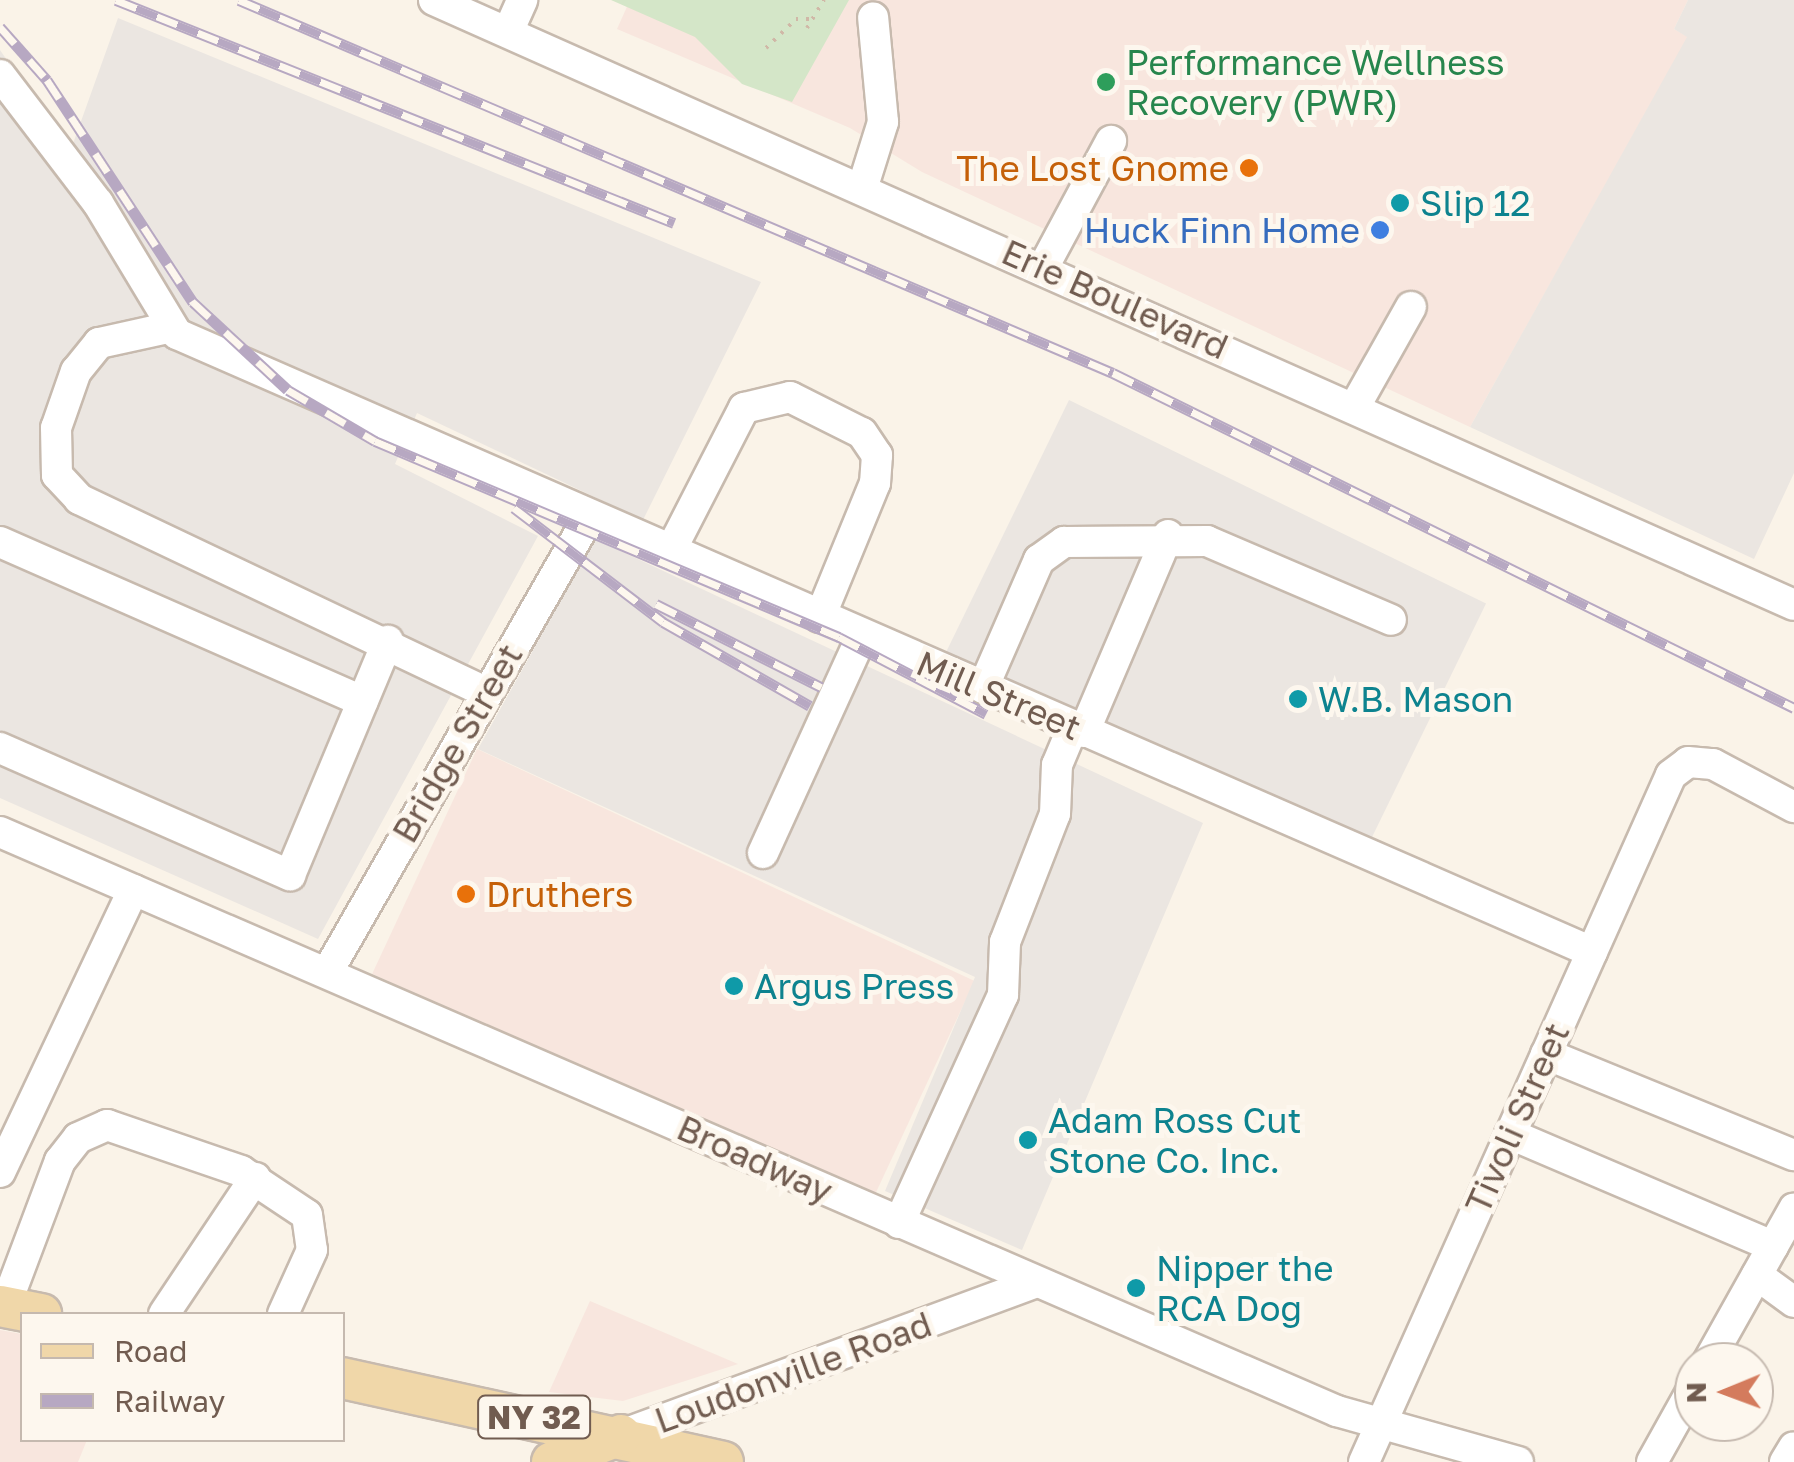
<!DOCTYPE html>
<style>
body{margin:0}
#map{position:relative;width:1794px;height:1462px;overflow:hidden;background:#faf3e8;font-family:"Golos Text",sans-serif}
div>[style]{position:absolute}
.commercial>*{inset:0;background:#f8e6de;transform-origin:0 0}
.industrial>*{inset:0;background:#ebe6e1;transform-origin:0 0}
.green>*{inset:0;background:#d4e6c8}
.path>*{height:4px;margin-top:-2px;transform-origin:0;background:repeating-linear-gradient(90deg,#d0b8a7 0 2.5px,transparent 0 10.5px)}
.roads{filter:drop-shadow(2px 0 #c7baae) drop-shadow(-2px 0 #c7baae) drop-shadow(0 2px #c7baae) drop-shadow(0 -2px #c7baae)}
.minor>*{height:30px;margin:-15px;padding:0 15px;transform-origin:15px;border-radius:15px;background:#fff}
.major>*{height:40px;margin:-20px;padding:0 20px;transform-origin:20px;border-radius:20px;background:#f0d7a9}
.rail>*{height:11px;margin-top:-5.5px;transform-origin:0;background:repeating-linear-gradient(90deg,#fdf7ee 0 22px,#b7a8c2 0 44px);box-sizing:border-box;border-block:2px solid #b7a8c2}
.dots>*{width:28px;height:28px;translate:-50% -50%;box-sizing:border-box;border:5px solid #fdf7ee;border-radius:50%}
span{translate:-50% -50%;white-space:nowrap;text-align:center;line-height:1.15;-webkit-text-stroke:10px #fdf7ee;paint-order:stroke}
.shield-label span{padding:2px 8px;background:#fdf7ee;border:2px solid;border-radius:8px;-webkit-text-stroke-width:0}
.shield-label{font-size:32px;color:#715c50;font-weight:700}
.leisure-label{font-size:35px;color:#27864d}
.left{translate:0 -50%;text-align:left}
.food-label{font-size:35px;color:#c56008}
.right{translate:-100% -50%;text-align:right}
.culture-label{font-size:35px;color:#0d838f}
.shop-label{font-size:35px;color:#366cbe}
.street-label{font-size:35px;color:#715c50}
.legend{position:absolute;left:20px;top:1312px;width:325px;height:130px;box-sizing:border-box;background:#fdf7ee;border:2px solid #c5b9af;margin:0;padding:12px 18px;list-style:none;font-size:30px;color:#715c50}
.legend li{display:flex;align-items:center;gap:20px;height:50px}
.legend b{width:50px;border:2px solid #c5b9af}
.north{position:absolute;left:1674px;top:1342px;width:100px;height:100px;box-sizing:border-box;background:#fdf7ee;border:2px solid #c5b9af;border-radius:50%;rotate:269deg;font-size:28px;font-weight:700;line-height:40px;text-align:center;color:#715c50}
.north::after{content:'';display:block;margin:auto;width:35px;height:45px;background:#d47b5d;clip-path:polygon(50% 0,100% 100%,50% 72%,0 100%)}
</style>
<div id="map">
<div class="commercial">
<div style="clip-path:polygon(630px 0,1688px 0,1674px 29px,1688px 37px,1470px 427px,922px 172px,850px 128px,617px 29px)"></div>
<div style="left:477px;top:749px;width:549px;height:248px;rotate:25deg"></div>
<div style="clip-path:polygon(590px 1301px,738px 1364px,623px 1401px,549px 1392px)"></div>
<div style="clip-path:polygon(0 1330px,22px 1334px,22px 1440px,87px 1440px,78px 1462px,0 1462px)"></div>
</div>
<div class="industrial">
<div style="clip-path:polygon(1688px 0,1794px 0,1794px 473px,1754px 559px,1470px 427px,1687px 37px,1674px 29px)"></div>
<div style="clip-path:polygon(118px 18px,761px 282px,643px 520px,417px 413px,395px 464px,538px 536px,318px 939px,0 798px,0 50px,70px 152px)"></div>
<div style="left:1069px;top:400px;width:464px;height:282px;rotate:26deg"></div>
<div style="clip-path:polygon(595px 539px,1203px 823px,1022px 1250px,885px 1191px,975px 977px,478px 749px)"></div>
</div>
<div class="green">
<div style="clip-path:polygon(611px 0,849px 0,792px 102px,742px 84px,695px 37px)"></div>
</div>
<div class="path">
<div style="left:807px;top:28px;width:33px;rotate:-59deg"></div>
<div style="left:766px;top:48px;width:42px;rotate:-44deg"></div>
<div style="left:796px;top:19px;width:17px"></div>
</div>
<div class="roads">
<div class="minor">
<div style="left:434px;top:0;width:1488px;rotate:23.98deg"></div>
<div style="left:508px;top:32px;width:35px;rotate:-66deg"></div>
<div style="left:0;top:75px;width:161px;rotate:52.6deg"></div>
<div style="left:98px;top:203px;width:153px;rotate:58.9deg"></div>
<div style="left:177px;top:334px;width:1544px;rotate:23.59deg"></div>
<div style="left:863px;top:186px;width:67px;rotate:-72.6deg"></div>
<div style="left:883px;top:122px;width:105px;rotate:-95.4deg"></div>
<div style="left:1044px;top:266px;width:142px;rotate:-61.8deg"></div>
<div style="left:172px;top:327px;width:75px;rotate:167.6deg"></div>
<div style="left:99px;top:343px;width:36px;rotate:129deg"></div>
<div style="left:76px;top:371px;width:60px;rotate:109.3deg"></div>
<div style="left:56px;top:428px;width:47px;rotate:88.8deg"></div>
<div style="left:57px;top:475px;width:33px;rotate:47deg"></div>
<div style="left:79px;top:499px;width:450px;rotate:25.4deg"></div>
<div style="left:1354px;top:408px;width:116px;rotate:-60.6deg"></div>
<div style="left:0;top:542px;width:396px;rotate:23.7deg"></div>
<div style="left:670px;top:552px;width:162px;rotate:-62.8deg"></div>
<div style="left:744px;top:408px;width:47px;rotate:-13.4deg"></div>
<div style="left:790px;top:397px;width:80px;rotate:26.6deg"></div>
<div style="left:862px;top:433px;width:27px;rotate:56deg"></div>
<div style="left:877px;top:455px;width:28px;rotate:94deg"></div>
<div style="left:875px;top:483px;width:145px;rotate:112.3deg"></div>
<div style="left:983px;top:688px;width:140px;rotate:-66.4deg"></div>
<div style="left:1039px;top:560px;width:31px;rotate:-36deg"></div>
<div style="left:1064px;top:542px;width:143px;rotate:-0.4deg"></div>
<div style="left:1207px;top:541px;width:200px;rotate:23.2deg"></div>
<div style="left:1084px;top:732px;width:214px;rotate:-66.9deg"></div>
<div style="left:0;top:748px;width:317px;rotate:23.7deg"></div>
<div style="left:290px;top:875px;width:254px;rotate:-67.3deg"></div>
<div style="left:0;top:832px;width:1457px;rotate:23.42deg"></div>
<div style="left:1337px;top:1411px;width:188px;rotate:15.7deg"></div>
<div style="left:763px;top:853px;width:239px;rotate:-65.5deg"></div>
<div style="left:328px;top:971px;width:524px;rotate:-60.11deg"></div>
<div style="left:1546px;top:1054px;width:268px;rotate:22.2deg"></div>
<div style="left:1510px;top:1134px;width:286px;rotate:23.1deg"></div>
<div style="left:0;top:1172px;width:312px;rotate:-64.7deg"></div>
<div style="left:899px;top:1223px;width:251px;rotate:-65.5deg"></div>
<div style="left:1003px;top:995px;width:53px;rotate:-87.8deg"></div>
<div style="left:1005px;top:942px;width:137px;rotate:-68.7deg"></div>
<div style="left:1055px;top:814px;width:49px;rotate:-87.7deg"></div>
<div style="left:1057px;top:765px;width:41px;rotate:-67.2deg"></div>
<div style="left:1757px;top:1275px;width:46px;rotate:36.1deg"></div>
<div style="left:5px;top:1307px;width:156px;rotate:-69.4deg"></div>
<div style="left:60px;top:1161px;width:29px;rotate:-52deg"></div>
<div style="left:78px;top:1138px;width:32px;rotate:-24deg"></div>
<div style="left:107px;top:1125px;width:142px;rotate:18.9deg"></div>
<div style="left:241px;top:1171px;width:79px;rotate:33.7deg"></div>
<div style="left:307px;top:1215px;width:35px;rotate:82deg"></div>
<div style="left:312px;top:1250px;width:70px;rotate:114.4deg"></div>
<div style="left:164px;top:1314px;width:164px;rotate:-56.2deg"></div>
<div style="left:1708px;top:1362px;width:176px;rotate:-60.7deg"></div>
<div style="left:621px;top:1435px;width:441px;rotate:-20.2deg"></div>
<div style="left:1364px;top:1462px;width:752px;rotate:-65.92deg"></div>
<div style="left:1671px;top:775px;width:21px;rotate:-37deg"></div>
<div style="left:1688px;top:762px;width:25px;rotate:5deg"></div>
<div style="left:1713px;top:764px;width:92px;rotate:28deg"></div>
<div style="left:1652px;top:1462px;width:86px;rotate:-60.8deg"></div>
<div style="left:1785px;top:1462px;width:17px;rotate:-59deg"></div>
</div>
<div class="major">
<div style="left:0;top:1306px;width:42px;rotate:11deg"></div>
<div style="left:342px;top:1378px;width:390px;rotate:12.4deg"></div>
<div style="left:552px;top:1462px;width:74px;rotate:-21.4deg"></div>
</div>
</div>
<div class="rail">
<div style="left:116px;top:0;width:601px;rotate:21.78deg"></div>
<div style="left:239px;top:0;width:950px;rotate:23.11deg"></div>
<div style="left:1113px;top:373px;width:759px;rotate:26.19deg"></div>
<div style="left:0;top:27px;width:71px;rotate:48.4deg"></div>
<div style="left:47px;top:80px;width:266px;rotate:56.7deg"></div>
<div style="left:193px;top:302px;width:129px;rotate:42.8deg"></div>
<div style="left:288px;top:390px;width:101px;rotate:30.4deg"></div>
<div style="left:375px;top:441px;width:504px;rotate:22.9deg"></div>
<div style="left:839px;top:637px;width:166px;rotate:27.6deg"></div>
<div style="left:514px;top:508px;width:188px;rotate:37.4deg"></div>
<div style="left:663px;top:622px;width:169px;rotate:29.7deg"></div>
<div style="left:656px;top:604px;width:185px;rotate:26.7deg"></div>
</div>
<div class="dots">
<div style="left:1106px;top:82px;background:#2e9e5b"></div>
<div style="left:1249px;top:168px;background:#e8710a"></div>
<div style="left:1400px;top:203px;background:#0f9aa8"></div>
<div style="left:1380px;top:230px;background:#3f7fe0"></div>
<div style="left:1298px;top:699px;background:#0f9aa8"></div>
<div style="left:466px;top:894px;background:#e8710a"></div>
<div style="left:734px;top:986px;background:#0f9aa8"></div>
<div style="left:1028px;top:1140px;background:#0f9aa8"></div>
<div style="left:1136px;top:1288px;background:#0f9aa8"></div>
</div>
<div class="shield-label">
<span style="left:534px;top:1417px">NY 32</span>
</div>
<div class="leisure-label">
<span class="left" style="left:1126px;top:82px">Performance Wellness<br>Recovery (PWR)</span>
</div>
<div class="food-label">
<span class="right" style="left:1229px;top:168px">The Lost Gnome</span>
<span class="left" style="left:486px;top:894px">Druthers</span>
</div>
<div class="culture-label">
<span class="left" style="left:1420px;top:203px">Slip 12</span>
<span class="left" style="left:1318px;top:699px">W.B. Mason</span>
<span class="left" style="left:754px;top:986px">Argus Press</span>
<span class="left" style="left:1048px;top:1140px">Adam Ross Cut<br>Stone Co. Inc.</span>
<span class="left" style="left:1156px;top:1288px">Nipper the<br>RCA Dog</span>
</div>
<div class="shop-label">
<span class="right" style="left:1360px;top:230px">Huck Finn Home</span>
</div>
<div class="street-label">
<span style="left:1115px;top:299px;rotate:24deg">Erie Boulevard</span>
<span style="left:999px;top:695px;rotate:23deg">Mill Street</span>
<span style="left:457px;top:743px;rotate:-60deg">Bridge Street</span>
<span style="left:1517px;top:1118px;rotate:-66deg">Tivoli Street</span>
<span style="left:755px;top:1159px;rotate:24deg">Broadway</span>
<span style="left:793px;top:1372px;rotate:-20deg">Loudonville Road</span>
</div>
<ul class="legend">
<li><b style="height:12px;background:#f0d7a9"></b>Road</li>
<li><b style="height:12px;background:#b7a8c2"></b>Railway</li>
</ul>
<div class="north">N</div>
</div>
